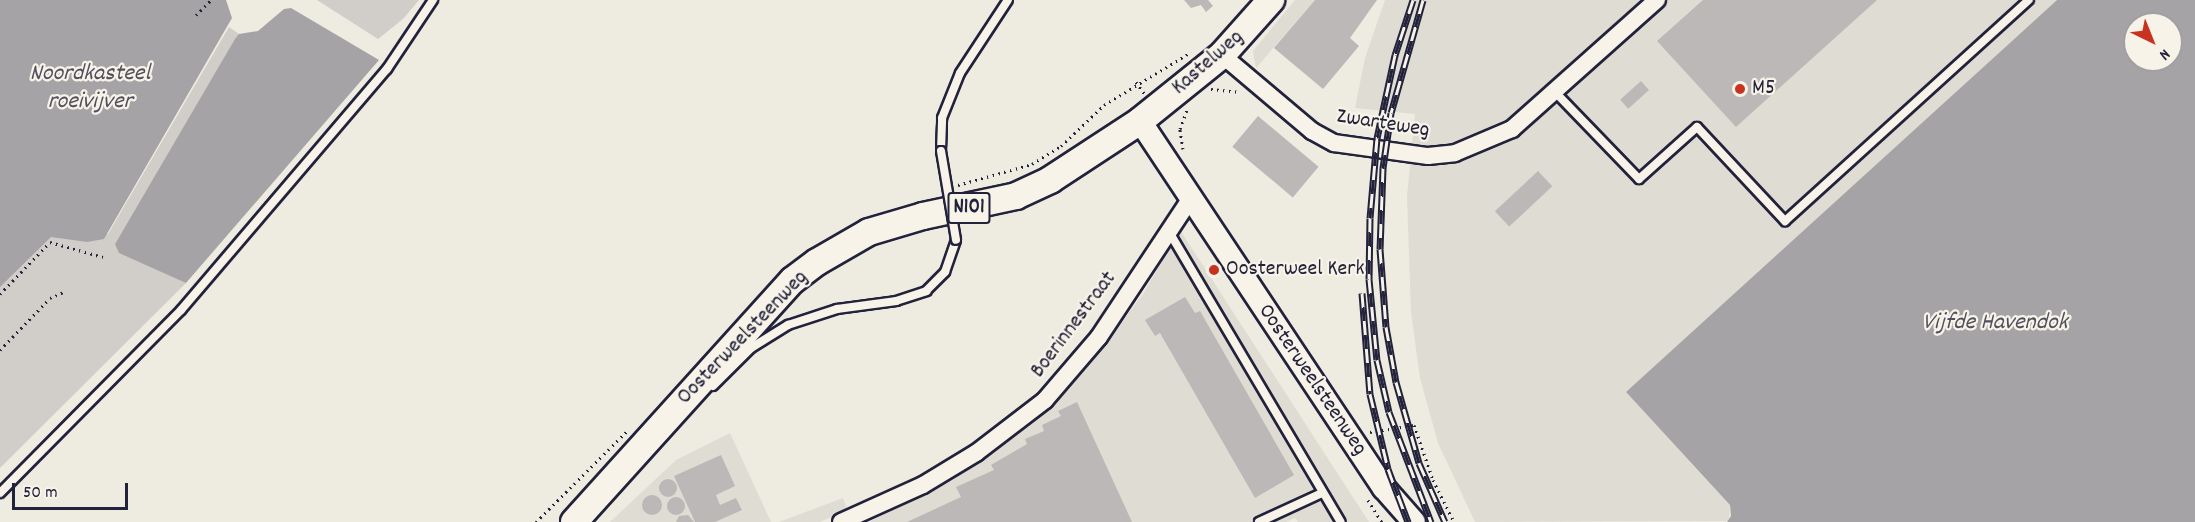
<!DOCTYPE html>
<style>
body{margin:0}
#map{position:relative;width:2195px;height:522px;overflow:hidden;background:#eeebe1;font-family:Dekko,sans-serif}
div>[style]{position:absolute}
.built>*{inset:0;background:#dfdcd4}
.green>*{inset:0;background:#d1cdc9}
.water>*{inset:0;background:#a6a3a6}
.building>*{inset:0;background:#bbb8b7;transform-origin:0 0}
.round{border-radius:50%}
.path>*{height:3px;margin-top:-1.5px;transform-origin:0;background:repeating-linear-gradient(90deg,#22223b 0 1.5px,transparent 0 6px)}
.roads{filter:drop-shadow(2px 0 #22223b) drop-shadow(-2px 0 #22223b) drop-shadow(0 2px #22223b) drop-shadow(0 -2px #22223b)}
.service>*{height:8px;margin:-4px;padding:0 4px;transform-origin:4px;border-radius:4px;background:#f7f3e8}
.minor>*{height:16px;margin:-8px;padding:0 8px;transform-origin:8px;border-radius:8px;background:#f7f3e8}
.secondary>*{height:22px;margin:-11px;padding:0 11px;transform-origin:11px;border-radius:11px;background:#f7f3e8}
.primary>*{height:26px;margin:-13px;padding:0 13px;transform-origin:13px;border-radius:13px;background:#f7f3e8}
.rail>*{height:7px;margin-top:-3.5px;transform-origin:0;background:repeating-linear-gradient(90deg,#f7f3e8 0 14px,#22223b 0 28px);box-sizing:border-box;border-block:2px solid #22223b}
.bridges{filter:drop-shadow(2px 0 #22223b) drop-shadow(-2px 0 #22223b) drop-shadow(0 2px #22223b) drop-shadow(0 -2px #22223b)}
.service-bridge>*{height:8px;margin:-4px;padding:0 4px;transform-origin:4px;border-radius:4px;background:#f7f3e8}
.dots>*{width:16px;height:16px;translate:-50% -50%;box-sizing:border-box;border:3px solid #f7f3e8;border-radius:50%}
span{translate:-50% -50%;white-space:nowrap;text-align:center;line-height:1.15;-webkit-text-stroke:4.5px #f7f3e8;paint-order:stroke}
.shield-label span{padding:2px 4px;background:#f7f3e8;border:2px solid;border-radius:4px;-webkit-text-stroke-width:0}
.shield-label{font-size:21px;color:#22223b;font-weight:700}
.street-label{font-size:22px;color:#22223b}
.poi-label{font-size:22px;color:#22223b}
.left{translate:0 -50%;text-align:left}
.water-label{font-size:24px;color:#504f60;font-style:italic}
.north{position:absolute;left:2123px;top:12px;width:60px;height:60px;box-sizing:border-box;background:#f7f3e8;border:2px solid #a29fa3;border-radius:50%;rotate:137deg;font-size:16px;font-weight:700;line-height:24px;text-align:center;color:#22223b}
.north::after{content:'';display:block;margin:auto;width:21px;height:27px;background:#c8321e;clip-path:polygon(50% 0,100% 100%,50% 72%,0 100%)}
.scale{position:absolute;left:12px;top:483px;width:116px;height:27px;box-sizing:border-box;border:3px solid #22223b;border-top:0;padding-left:8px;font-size:18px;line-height:21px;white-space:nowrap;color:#22223b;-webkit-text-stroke:4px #f7f3e8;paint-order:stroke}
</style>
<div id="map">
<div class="built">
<div style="clip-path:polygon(1295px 0,1315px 0,1256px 68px,1253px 51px)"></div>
<div style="clip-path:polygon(1385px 0,2057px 0,1626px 392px,1730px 505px,1729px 521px,1475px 522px,1438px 443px,1420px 378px,1411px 312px,1407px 196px,1415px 114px,1355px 108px,1365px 58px)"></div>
<div style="clip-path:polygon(1180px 230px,1369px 522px,1298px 522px,1295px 518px,1286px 522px,869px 522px,953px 480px,1032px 424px,1094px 359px,1143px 294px)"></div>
<div style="clip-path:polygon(730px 433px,771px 522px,610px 522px,676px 460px)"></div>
<div style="clip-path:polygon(843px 498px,847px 510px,820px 522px,779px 522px)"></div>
</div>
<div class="green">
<div style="clip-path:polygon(317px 0,419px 0,403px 19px,378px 39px)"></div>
<div style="clip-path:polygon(229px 27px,239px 34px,115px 244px,186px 283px,0 468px,0 272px,40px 231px,108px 234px)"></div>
</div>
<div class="water">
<div style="clip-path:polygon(0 0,226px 0,232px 18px,104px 239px,87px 242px,51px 237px,0 287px)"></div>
<div style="clip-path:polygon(evenodd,2057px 0,2195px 0,2195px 522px,1727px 522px,1731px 516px,1730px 505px,1626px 392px,2057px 0,2135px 24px,2171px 24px,2171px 60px,2135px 60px,2135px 24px)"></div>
<div style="clip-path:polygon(291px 8px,379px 60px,186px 283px,119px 253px,115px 244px,235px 39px,239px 34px,258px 31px,284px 9px)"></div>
</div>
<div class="building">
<div style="clip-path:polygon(1184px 0,1208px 0,1213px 6px,1206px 12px,1201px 5px,1191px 8px)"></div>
<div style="clip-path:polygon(1315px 0,1377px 0,1350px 38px,1359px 46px,1323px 89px,1274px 48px)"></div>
<div style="clip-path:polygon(1703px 0,1877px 0,1736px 127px,1657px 41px)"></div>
<div style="left:1641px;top:81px;width:12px;height:28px;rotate:48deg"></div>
<div style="left:1258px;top:116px;width:79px;height:40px;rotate:40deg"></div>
<div style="left:1538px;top:171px;width:21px;height:59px;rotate:47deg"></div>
<div style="clip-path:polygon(1185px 297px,1195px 313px,1200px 311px,1294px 475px,1255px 498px,1160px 333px,1155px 336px,1145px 320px)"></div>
<div style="clip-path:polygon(1077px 402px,1132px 522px,907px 522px,961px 497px,956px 487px,994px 470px,991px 465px,1027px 444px,1025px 439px,1044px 431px,1042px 425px,1061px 416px,1058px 411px)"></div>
<div style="clip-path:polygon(721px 455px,735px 486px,716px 495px,720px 505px,736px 498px,742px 510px,715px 522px,695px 522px,674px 476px)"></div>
<div class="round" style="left:659px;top:479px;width:18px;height:18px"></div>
<div class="round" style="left:642px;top:495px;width:20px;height:20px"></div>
<div class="round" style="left:667px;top:497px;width:18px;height:18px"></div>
<div style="clip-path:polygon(688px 515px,694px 522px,676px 522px,679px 516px)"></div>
</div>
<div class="path">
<div style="left:196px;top:15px;width:21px;rotate:-45deg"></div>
<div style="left:1136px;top:82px;width:14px;rotate:54deg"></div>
<div style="left:1211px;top:89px;width:29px;rotate:6deg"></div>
<div style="left:1183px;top:149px;width:20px;rotate:-99deg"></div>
<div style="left:1180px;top:129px;width:20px;rotate:-70deg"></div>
<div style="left:958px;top:185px;width:77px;rotate:-15.8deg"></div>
<div style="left:1032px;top:164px;width:34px;rotate:-32deg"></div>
<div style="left:1061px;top:146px;width:59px;rotate:-43.6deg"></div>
<div style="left:1104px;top:105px;width:102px;rotate:-31.3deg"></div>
<div style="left:0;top:294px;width:72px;rotate:-46.1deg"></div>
<div style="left:50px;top:242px;width:55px;rotate:15.8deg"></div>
<div style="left:0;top:350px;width:72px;rotate:-46.1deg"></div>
<div style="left:50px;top:298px;width:17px;rotate:-24deg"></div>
<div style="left:1370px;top:432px;width:45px;rotate:-9deg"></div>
<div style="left:1414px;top:425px;width:58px;rotate:70.9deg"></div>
<div style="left:1433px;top:480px;width:47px;rotate:63.4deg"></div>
<div style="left:1368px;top:500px;width:26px;rotate:58deg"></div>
<div style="left:536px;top:522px;width:130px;rotate:-45deg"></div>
</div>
<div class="roads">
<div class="service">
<div style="left:1555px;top:92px;width:121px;rotate:46deg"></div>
<div style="left:1639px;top:179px;width:78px;rotate:-41.9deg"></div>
<div style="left:1697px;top:127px;width:129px;rotate:46.9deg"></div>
<div style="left:1785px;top:221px;width:329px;rotate:-42.2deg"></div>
<div style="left:941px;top:151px;width:33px;rotate:-88deg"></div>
<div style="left:942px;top:118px;width:48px;rotate:-68.2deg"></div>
<div style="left:960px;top:73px;width:87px;rotate:-56.7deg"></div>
<div style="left:1168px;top:230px;width:339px;rotate:59.4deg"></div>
<div style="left:713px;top:386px;width:54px;rotate:-45deg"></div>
<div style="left:751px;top:348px;width:44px;rotate:-31.9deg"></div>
<div style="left:788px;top:325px;width:52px;rotate:-18.1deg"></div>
<div style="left:837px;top:309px;width:60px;rotate:-7.7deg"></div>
<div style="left:896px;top:301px;width:32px;rotate:-18deg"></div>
<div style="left:926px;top:291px;width:27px;rotate:-45deg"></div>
<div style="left:945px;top:272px;width:34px;rotate:-71deg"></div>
<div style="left:0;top:493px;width:257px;rotate:-45.3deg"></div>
<div style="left:181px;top:310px;width:317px;rotate:-49.5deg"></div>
<div style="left:387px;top:69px;width:83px;rotate:-56.3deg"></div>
<div style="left:1259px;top:522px;width:69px;rotate:-24.7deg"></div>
</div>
<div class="minor">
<div style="left:1222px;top:55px;width:118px;rotate:40.2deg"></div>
<div style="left:1312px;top:131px;width:25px;rotate:29deg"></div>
<div style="left:1334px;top:143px;width:95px;rotate:7.9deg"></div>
<div style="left:1428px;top:156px;width:27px;rotate:-6deg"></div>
<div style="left:1455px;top:153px;width:62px;rotate:-22.8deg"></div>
<div style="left:1512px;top:129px;width:194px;rotate:-41.7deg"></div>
<div style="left:841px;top:522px;width:90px;rotate:-24.3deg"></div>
<div style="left:923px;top:485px;width:62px;rotate:-31.1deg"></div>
<div style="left:976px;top:453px;width:87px;rotate:-37.5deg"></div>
<div style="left:1045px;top:400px;width:83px;rotate:-49.4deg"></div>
<div style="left:1099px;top:337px;width:167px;rotate:-56.5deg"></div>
</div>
<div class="secondary">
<div style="left:1140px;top:121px;width:441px;rotate:56.4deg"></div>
<div style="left:1384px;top:488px;width:45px;rotate:48.6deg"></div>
</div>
<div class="primary">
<div style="left:574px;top:522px;width:326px;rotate:-47.9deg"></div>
<div style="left:793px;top:280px;width:30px;rotate:-37deg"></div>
<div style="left:817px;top:262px;width:60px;rotate:-30deg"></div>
<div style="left:869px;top:232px;width:56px;rotate:-16.5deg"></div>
<div style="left:923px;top:216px;width:95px;rotate:-12.1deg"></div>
<div style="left:1016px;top:196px;width:38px;rotate:-25deg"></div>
<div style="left:1050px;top:180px;width:108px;rotate:-33.2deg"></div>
<div style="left:1140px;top:121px;width:105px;rotate:-38.8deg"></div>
<div style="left:1222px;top:55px;width:74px;rotate:-48.3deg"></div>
</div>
</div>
<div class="rail">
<div style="left:1413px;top:0;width:58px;rotate:108.1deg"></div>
<div style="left:1395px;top:55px;width:85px;rotate:102.2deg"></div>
<div style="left:1377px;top:138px;width:80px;rotate:95deg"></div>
<div style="left:1370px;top:218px;width:61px;rotate:90.9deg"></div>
<div style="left:1369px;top:279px;width:81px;rotate:84.4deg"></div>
<div style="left:1377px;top:360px;width:53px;rotate:77deg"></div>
<div style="left:1389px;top:412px;width:118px;rotate:69.1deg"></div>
<div style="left:1423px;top:0;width:117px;rotate:105.8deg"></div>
<div style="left:1391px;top:113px;width:56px;rotate:98.3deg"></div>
<div style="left:1383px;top:168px;width:81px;rotate:92.1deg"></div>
<div style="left:1380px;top:249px;width:78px;rotate:85.6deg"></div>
<div style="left:1386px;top:327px;width:56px;rotate:79.7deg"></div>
<div style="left:1396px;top:382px;width:84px;rotate:74.1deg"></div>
<div style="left:1419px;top:463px;width:64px;rotate:66.2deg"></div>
<div style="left:1362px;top:293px;width:101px;rotate:85.5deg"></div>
<div style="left:1370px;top:394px;width:77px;rotate:76.5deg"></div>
<div style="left:1388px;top:469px;width:57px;rotate:69.3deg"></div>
</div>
<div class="bridges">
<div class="service-bridge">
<div style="left:941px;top:151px;width:90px;rotate:80.4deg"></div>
</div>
</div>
<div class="dots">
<div style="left:1740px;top:89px;background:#c8321e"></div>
<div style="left:1214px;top:270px;background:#c8321e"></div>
</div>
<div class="shield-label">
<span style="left:969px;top:208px">N101</span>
</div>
<div class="street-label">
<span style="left:1208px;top:63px;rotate:-41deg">Kastelweg</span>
<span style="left:1383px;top:124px;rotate:9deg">Zwarteweg</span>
<span style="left:1074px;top:325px;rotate:-53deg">Boerinnestraat</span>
<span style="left:743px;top:338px;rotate:-46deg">Oosterweelsteenweg</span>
<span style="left:1312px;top:380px;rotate:56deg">Oosterweelsteenweg</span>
</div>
<div class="poi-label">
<span class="left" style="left:1752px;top:89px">M5</span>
<span class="left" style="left:1226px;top:270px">Oosterweel Kerk</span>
</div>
<div class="water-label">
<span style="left:90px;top:89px">Noordkasteel<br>roeivijver</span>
<span style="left:1995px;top:324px">Vijfde Havendok</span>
</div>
<div class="north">N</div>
<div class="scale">50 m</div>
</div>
